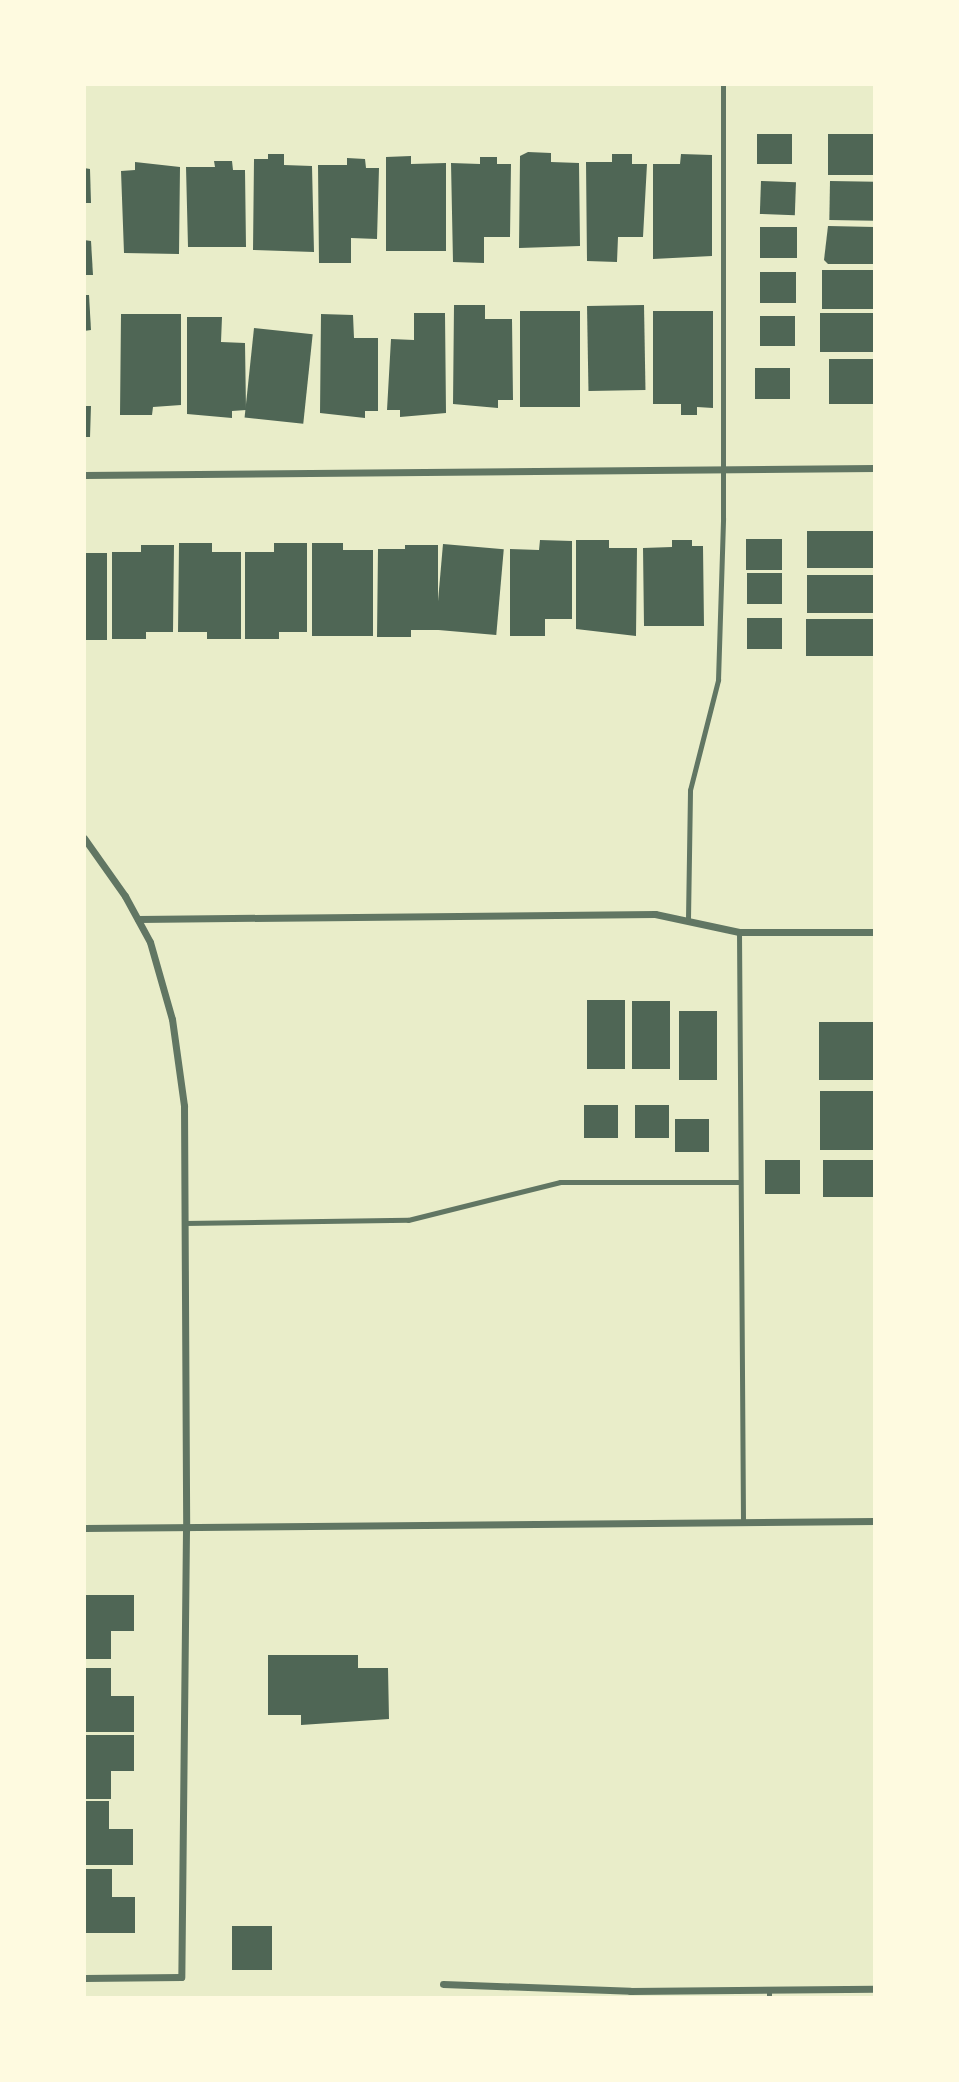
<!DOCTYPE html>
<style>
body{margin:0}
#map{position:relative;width:959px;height:2082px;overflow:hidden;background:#e9edc9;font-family:"Archivo Narrow",sans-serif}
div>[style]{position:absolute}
.building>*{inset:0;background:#4f6655;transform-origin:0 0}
.service>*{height:5px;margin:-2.5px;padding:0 2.5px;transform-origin:2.5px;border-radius:2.5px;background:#617663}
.minor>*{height:7px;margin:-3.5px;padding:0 3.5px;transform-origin:3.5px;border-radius:3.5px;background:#617663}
span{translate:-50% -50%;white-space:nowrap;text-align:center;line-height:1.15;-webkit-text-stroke:7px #fefae0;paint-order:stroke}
.frame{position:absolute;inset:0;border:86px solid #fefae0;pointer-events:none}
</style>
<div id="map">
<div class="building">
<div style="left:757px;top:134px;width:35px;height:30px"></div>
<div style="left:875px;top:134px;width:41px;height:47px;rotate:90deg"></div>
<div style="clip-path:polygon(528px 152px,551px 153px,551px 162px,579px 163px,580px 246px,519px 248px,520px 156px)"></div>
<div style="clip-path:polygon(268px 154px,284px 154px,284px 165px,312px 166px,314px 252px,253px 250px,254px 159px,268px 159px)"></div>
<div style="clip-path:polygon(612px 154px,632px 154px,632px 164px,647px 164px,643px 237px,618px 237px,617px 262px,587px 261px,586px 162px,612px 162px)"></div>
<div style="clip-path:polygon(681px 154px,712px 155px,712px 256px,653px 259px,653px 164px,680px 164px)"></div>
<div style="clip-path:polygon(411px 156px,411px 164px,446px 163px,446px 251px,386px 251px,386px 157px)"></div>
<div style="clip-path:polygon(480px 157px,497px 157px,497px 164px,511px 164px,510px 237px,484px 237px,484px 263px,453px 262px,451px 163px,480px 164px)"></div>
<div style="clip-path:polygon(347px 158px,365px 159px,366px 168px,379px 168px,377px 239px,351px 238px,351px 263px,319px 263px,318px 165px,347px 165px)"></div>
<div style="clip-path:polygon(214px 161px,232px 161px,233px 170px,245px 170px,246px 247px,188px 247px,186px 167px,215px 167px)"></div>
<div style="clip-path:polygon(135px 162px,180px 167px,179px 254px,124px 253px,121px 171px,135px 170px)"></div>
<div style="clip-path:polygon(84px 168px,90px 169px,91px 203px,84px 203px)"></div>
<div style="left:761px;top:181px;width:35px;height:33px;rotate:2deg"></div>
<div style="left:830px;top:181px;width:45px;height:39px;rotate:1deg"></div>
<div style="clip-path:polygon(828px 226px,875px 227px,875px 264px,828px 264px,824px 260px)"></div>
<div style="left:760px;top:227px;width:37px;height:31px"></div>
<div style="clip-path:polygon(84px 240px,91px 241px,93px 275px,84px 275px)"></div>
<div style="left:822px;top:270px;width:53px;height:39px"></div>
<div style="left:760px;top:272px;width:36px;height:31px"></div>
<div style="clip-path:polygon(84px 295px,89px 295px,91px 330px,84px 331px)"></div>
<div style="clip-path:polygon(454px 305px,485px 305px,485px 319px,512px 319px,513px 400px,498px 400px,498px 408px,453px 404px)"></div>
<div style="left:644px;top:305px;width:85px;height:57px;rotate:89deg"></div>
<div style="left:520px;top:311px;width:60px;height:96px"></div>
<div style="clip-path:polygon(653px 311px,713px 311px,713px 408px,697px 407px,697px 415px,681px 415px,681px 404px,653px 404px)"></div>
<div style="clip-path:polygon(414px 313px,445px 313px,446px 413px,400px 417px,400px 410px,387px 410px,391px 339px,414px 340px)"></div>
<div style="left:875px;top:313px;width:39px;height:55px;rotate:90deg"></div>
<div style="clip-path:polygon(121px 314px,181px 314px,181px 405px,153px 407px,152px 415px,120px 415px)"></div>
<div style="clip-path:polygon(321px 314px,353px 315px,354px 338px,378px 338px,378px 411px,365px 411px,365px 418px,320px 413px)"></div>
<div style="left:795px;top:316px;width:30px;height:35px;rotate:90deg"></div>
<div style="clip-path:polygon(187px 317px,222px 317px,221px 342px,245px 343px,246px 410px,232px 411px,232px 418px,187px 414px)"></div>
<div style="left:254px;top:328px;width:59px;height:90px;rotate:6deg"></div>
<div style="left:875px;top:359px;width:45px;height:46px;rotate:90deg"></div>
<div style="left:755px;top:368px;width:35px;height:31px"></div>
<div style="clip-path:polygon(84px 406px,91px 406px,90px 437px,84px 437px)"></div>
<div style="left:807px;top:531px;width:68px;height:37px"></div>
<div style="left:746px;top:539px;width:36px;height:31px"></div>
<div style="clip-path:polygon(540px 540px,572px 541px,572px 619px,545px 619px,545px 636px,510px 636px,510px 549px,539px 550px)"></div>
<div style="clip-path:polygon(576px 540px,609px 540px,609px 548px,637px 548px,636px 636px,576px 629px)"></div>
<div style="clip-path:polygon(672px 540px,692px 540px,692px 546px,703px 546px,704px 626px,644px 626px,643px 548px,672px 547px)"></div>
<div style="clip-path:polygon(179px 543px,212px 543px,212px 552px,241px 552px,241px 639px,207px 639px,207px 632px,178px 632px)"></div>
<div style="clip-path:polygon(274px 543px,307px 543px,307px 632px,279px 632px,279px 639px,245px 639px,245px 552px,274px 552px)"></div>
<div style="clip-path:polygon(312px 543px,343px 543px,343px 550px,373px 550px,373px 636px,312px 636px)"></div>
<div style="left:443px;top:544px;width:61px;height:86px;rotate:5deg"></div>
<div style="clip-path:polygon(141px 545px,174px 545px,173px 632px,146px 632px,146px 639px,112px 639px,112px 552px,141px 552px)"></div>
<div style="clip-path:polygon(405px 545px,438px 545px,438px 630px,411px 630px,411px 637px,377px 637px,378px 549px,405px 549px)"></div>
<div style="left:84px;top:553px;width:23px;height:87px"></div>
<div style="left:747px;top:573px;width:35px;height:31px"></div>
<div style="left:875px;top:575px;width:38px;height:68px;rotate:90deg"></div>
<div style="left:747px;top:618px;width:35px;height:31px"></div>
<div style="left:875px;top:619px;width:37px;height:69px;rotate:90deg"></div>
<div style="left:587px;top:1000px;width:38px;height:69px"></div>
<div style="left:632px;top:1001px;width:38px;height:68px"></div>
<div style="left:679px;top:1011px;width:38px;height:69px"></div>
<div style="left:819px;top:1022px;width:56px;height:58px"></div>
<div style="left:820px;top:1091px;width:55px;height:59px"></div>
<div style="left:584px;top:1105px;width:34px;height:33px"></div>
<div style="left:635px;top:1105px;width:34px;height:33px"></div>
<div style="left:675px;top:1119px;width:34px;height:33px"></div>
<div style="left:800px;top:1160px;width:34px;height:35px;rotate:90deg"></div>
<div style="left:823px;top:1160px;width:52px;height:37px"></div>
<div style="clip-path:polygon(84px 1595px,134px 1595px,134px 1631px,111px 1631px,111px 1659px,84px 1659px)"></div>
<div style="clip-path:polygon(268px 1655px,358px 1655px,358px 1668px,388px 1668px,389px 1719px,301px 1725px,301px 1715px,268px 1715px)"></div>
<div style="clip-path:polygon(84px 1668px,111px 1668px,111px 1696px,134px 1696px,134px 1732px,84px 1732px)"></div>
<div style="clip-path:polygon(84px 1735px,134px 1735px,134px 1771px,111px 1771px,111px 1799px,84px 1799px)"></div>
<div style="clip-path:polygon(84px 1801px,109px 1801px,109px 1829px,133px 1829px,133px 1865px,84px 1865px)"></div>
<div style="clip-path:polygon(84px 1869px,112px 1869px,112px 1897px,135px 1897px,135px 1933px,84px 1933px)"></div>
<div style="left:232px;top:1926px;width:40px;height:44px"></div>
</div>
<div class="service">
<div style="left:688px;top:919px;width:129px;rotate:-89.1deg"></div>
<div style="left:690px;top:790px;width:114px;rotate:-75.7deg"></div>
<div style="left:718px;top:680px;width:162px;rotate:-88.2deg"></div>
<div style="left:723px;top:518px;width:434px;rotate:-90deg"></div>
<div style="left:739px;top:932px;width:591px;rotate:89.61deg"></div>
<div style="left:184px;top:1223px;width:224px;rotate:-0.8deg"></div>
<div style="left:408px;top:1220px;width:157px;rotate:-14deg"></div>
<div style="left:560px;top:1182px;width:179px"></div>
<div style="left:769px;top:1998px;width:8px;rotate:-90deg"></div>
</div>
<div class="minor">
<div style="left:84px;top:475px;width:791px;rotate:-0.51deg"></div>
<div style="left:84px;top:838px;width:71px;rotate:54.7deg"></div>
<div style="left:125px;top:896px;width:52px;rotate:61.5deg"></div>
<div style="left:150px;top:942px;width:80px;rotate:74.1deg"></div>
<div style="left:172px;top:1019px;width:88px;rotate:82.1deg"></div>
<div style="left:184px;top:1106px;width:424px;rotate:89.7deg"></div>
<div style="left:186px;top:1530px;width:447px;rotate:90.6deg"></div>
<div style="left:181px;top:1977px;width:97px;rotate:179.4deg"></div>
<div style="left:138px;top:919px;width:517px;rotate:-0.55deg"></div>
<div style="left:655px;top:914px;width:86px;rotate:12.1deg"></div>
<div style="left:739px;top:932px;width:136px"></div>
<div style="left:84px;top:1528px;width:791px;rotate:-0.51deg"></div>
<div style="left:443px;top:1984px;width:187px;rotate:2.1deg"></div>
<div style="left:630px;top:1991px;width:245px;rotate:-0.5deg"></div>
</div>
<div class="frame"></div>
</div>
